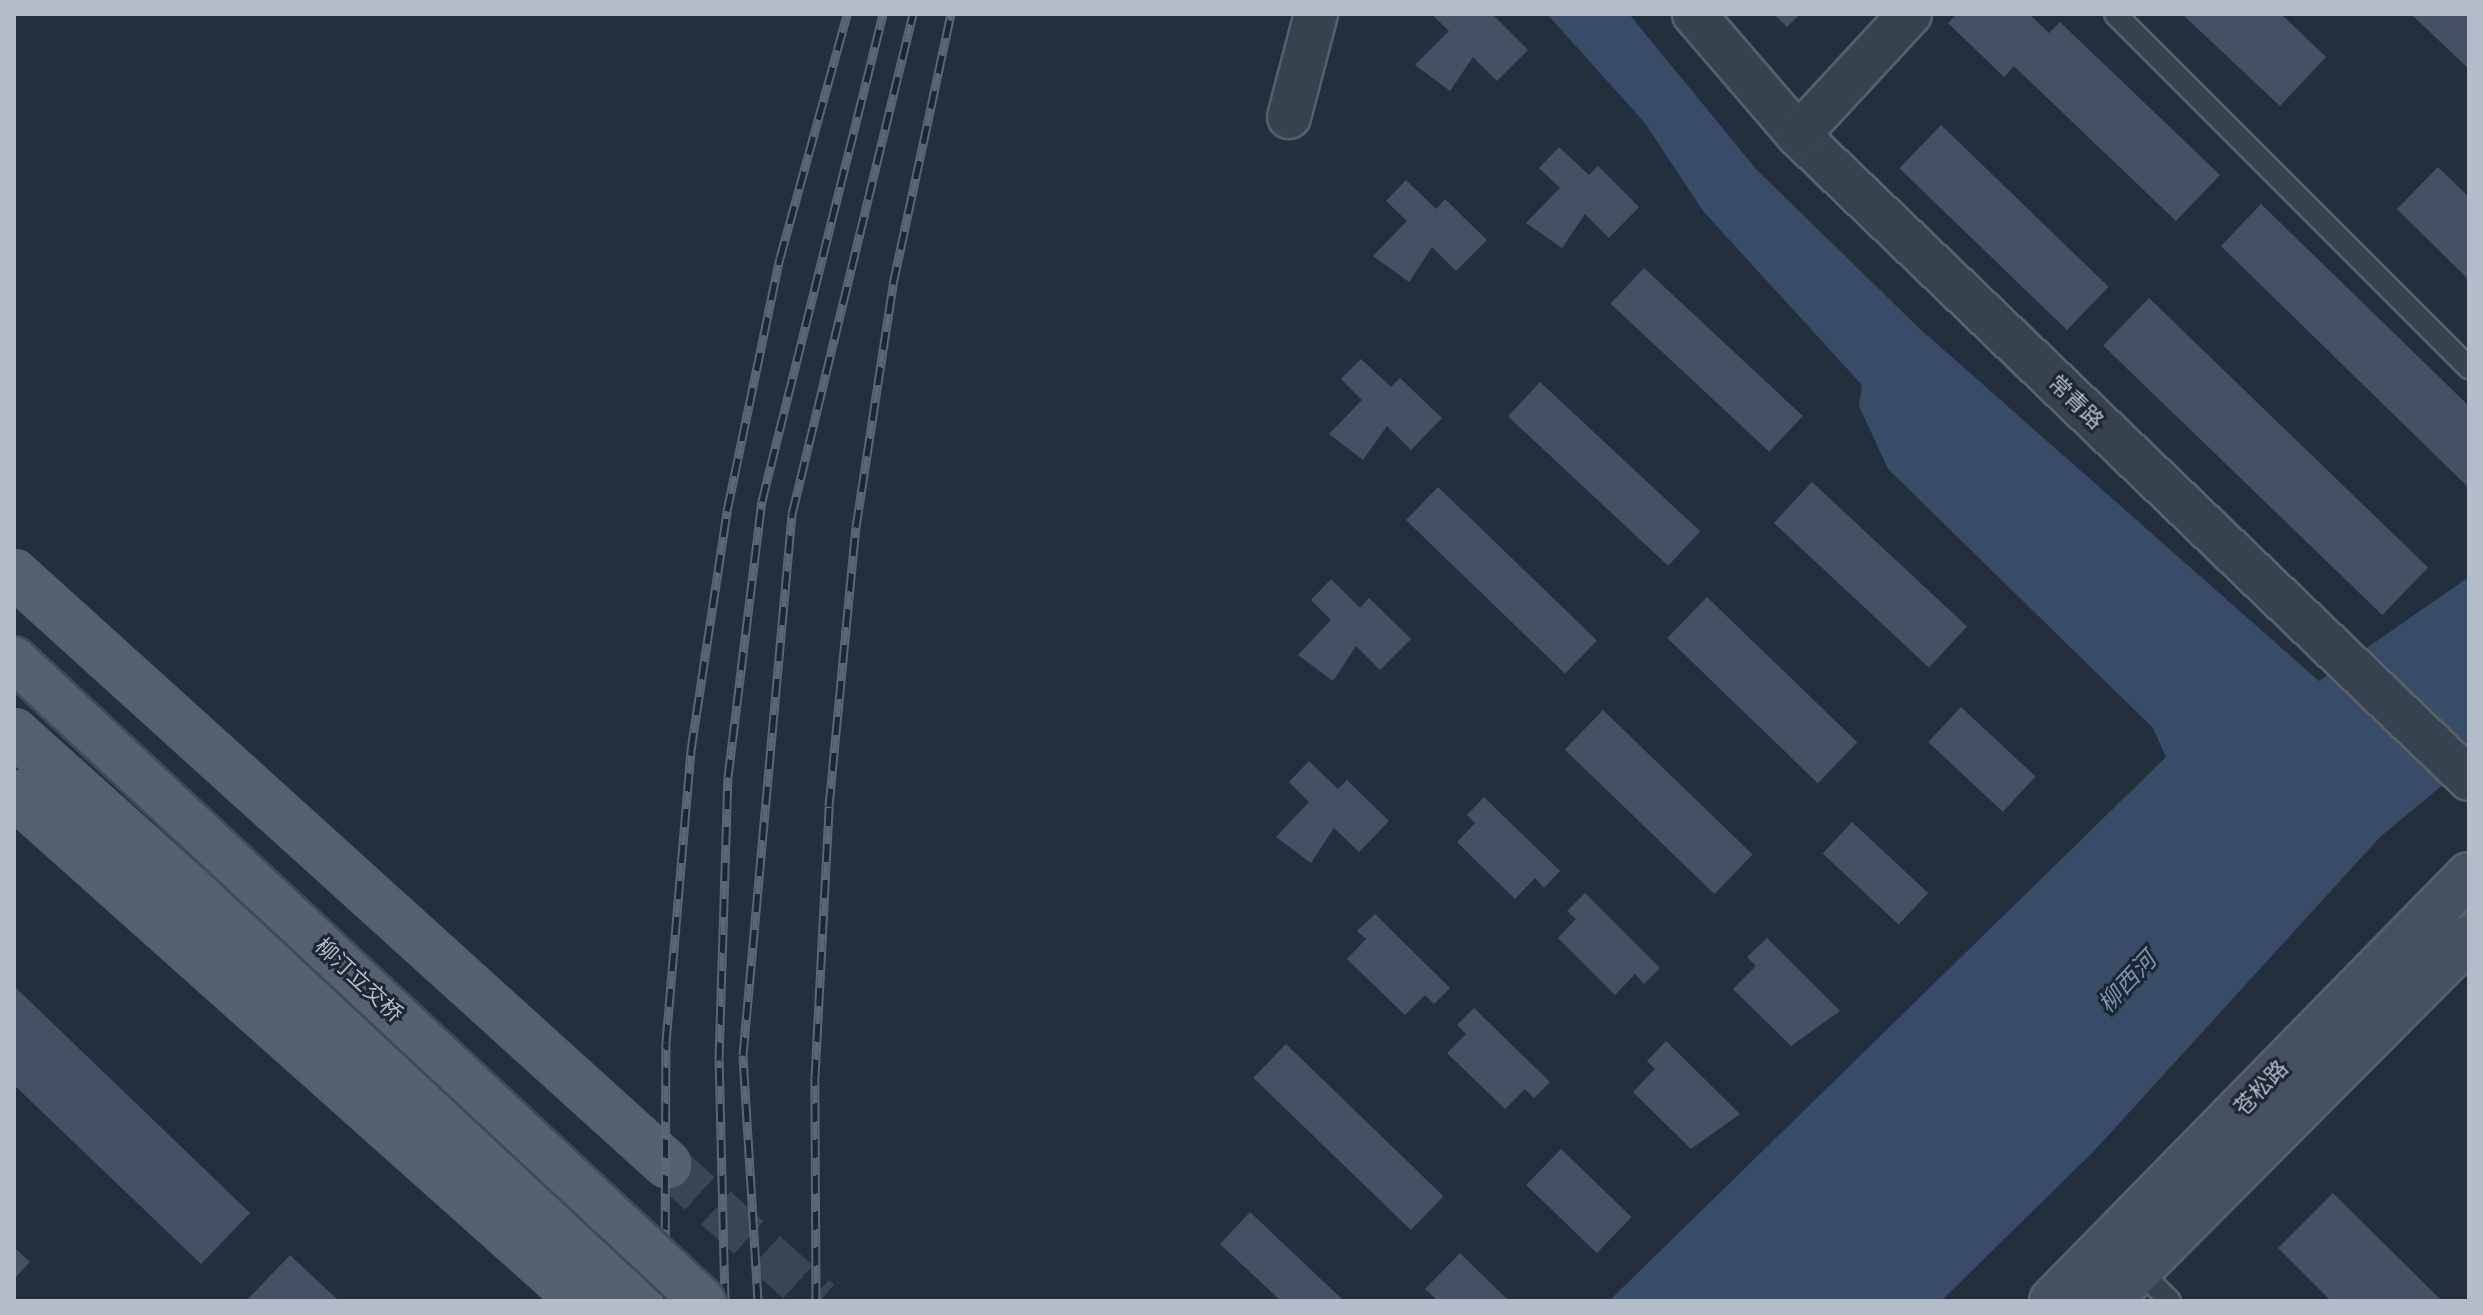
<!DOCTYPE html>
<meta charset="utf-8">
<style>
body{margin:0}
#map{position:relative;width:2483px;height:1315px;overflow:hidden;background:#242f3e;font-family:"PT Sans Narrow","Noto Sans SC",sans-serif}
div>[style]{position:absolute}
.water>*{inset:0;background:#394c67}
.building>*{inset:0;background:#455162;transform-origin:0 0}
.primary-tunnel>*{height:44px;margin-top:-22px;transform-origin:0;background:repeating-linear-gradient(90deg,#3a4453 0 44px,transparent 0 66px)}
.roads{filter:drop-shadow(2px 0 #565f6c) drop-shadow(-2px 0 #565f6c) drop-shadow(0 2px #565f6c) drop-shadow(0 -2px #565f6c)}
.lane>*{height:20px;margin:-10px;padding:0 10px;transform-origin:10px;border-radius:10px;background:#38414e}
.street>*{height:42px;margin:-21px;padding:0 21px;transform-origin:21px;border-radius:21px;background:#38414e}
.secondary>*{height:44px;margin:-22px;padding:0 22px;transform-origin:22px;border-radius:22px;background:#465061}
.primary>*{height:44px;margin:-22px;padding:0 22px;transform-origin:22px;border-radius:22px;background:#56606e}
.rail>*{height:9px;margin-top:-4.5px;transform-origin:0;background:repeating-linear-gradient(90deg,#1d2633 0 18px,#5a6575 0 36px);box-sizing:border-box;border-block:2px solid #5a6575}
.bridges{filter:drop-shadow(2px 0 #414a57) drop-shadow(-2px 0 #414a57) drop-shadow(0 2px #414a57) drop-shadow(0 -2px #414a57)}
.primary-bridge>*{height:44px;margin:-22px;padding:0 22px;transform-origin:22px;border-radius:22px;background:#56606e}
span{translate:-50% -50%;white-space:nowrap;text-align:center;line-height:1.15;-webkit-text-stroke:6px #1d2633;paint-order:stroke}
.street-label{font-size:22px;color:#b4bcc9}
.water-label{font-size:24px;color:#7c92b1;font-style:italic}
.frame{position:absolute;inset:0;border:16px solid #b4bcc9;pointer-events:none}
</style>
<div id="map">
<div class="water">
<div style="clip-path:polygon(1547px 14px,1629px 14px,1756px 169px,1920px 329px,2319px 681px,2469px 577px,2469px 763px,2380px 837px,2094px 1151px,1941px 1301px,1609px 1301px,2166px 757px,2153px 728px,1888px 469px,1859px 406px,1862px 385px,1703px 211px,1645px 123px)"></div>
</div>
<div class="building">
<div style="clip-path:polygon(1431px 14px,1492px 14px,1528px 50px,1497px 81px,1473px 57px,1450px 91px,1415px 65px,1449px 31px)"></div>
<div style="clip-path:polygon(1774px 14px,1800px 14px,1787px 27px)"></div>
<div style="clip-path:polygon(1957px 14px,2029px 14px,2049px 33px,2060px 22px,2220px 175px,2176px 221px,2014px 66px,2004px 77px,1948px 23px)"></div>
<div style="clip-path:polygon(2182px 14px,2281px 14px,2326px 57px,2280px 106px)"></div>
<div style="clip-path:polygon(2411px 14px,2469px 14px,2469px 69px)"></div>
<div style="left:1941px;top:125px;width:233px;height:60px;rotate:44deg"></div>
<div style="clip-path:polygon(1559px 147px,1589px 175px,1598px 166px,1639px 207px,1609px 238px,1585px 214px,1562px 248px,1526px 223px,1560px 188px,1539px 168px)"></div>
<div style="clip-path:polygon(2438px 167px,2469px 197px,2469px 280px,2397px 209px)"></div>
<div style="clip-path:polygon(1406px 180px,1436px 209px,1445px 199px,1487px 240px,1456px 271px,1432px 247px,1409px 282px,1373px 256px,1407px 221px,1386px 201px)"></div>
<div style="clip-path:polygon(2261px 204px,2469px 406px,2469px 488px,2221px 246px)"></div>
<div style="left:1644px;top:268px;width:217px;height:49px;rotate:43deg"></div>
<div style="left:2149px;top:298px;width:388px;height:66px;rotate:44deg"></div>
<div style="clip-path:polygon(1361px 359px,1391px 387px,1400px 378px,1442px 418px,1411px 450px,1387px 426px,1363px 460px,1329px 434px,1362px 400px,1341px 379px)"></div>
<div style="left:1540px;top:382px;width:219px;height:47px;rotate:43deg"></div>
<div style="left:1812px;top:482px;width:212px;height:56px;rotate:43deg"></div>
<div style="left:1438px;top:487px;width:221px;height:46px;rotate:44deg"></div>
<div style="clip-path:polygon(1331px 579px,1360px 608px,1369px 598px,1411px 639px,1380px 670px,1356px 646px,1333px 681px,1298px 655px,1331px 620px,1311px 600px)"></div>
<div style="left:1707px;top:597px;width:209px;height:57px;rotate:44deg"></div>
<div style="left:1961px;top:707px;width:102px;height:48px;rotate:43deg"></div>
<div style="left:1603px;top:710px;width:208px;height:55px;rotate:44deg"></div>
<div style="clip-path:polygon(1309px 761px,1338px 789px,1347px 780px,1389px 821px,1359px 852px,1334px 828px,1311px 863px,1276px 837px,1309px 802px,1289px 782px)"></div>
<div style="clip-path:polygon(1484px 797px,1560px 871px,1544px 888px,1535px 878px,1515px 899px,1457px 842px,1475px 823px,1467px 815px)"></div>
<div style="left:1852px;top:822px;width:104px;height:43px;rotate:43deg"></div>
<div style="clip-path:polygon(1585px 893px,1660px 968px,1644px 984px,1635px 974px,1615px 995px,1558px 938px,1576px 919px,1567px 911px)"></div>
<div style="clip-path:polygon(1375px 914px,1450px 988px,1434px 1004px,1425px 995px,1405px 1015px,1347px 959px,1366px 939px,1357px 931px)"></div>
<div style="clip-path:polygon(1767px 938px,1840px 1011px,1791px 1046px,1733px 989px,1756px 966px,1747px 957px)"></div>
<div style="clip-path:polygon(14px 986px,250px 1213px,201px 1264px,14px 1085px)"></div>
<div style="clip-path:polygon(1474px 1008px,1550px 1082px,1534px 1098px,1525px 1089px,1505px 1109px,1447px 1053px,1466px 1034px,1457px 1025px)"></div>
<div style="clip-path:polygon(1666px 1041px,1740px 1114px,1691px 1149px,1633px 1092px,1655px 1069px,1647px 1061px)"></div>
<div style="left:1286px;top:1044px;width:219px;height:47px;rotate:44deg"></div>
<div style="left:1561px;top:1149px;width:98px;height:50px;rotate:44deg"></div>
<div style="clip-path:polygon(2333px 1193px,2442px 1301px,2331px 1301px,2278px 1248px)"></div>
<div style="clip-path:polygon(1250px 1212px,1344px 1301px,1281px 1301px,1220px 1244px)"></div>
<div style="clip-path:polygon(14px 1247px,30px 1262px,14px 1279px)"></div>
<div style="clip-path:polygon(1460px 1253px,1509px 1301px,1438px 1301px,1425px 1289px)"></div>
<div style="clip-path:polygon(290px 1255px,339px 1301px,246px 1301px)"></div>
</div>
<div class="primary-tunnel">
<div style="left:667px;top:1164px;width:205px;rotate:42deg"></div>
</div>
<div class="roads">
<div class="lane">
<div style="left:2115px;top:14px;width:501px;rotate:45deg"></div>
<div style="left:2139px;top:1270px;width:44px;rotate:45deg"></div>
</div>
<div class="street">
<div style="left:1694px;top:14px;width:160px;rotate:49.3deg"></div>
<div style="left:1798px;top:135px;width:930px;rotate:43.82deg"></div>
<div style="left:1289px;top:117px;width:106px;rotate:-75.3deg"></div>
<div style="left:1798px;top:135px;width:165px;rotate:-47.2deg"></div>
</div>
<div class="secondary">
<div style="left:2052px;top:1301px;width:596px;rotate:-45.61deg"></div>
<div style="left:2108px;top:1301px;width:512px;rotate:-45.16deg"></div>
</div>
<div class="primary">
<div style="left:14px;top:573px;width:881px;rotate:42.15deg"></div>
<div style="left:14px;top:732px;width:850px;rotate:42deg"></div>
<div style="left:14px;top:794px;width:761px;rotate:41.75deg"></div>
</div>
</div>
<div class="rail">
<div style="left:665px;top:1301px;width:259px;rotate:-89.8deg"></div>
<div style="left:666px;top:1042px;width:293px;rotate:-85.1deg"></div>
<div style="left:691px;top:750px;width:242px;rotate:-81.4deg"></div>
<div style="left:727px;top:511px;width:258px;rotate:-78.2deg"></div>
<div style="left:780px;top:258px;width:253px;rotate:-74.6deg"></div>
<div style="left:725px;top:1301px;width:241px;rotate:-91.4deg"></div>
<div style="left:719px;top:1060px;width:283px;rotate:-88.2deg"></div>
<div style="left:728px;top:777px;width:278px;rotate:-83deg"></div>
<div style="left:762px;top:501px;width:502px;rotate:-76.05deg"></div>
<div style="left:758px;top:1301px;width:246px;rotate:-93.5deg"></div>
<div style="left:743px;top:1055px;width:543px;rotate:-84.82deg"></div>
<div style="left:792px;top:514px;width:514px;rotate:-76.4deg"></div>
<div style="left:816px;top:1301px;width:224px;rotate:-90.3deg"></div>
<div style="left:815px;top:1077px;width:271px;rotate:-87deg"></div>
<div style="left:829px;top:806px;width:280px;rotate:-84.5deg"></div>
<div style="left:856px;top:527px;width:246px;rotate:-81.3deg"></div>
<div style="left:893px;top:284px;width:276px;rotate:-77.9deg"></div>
</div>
<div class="bridges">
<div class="primary-bridge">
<div style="left:14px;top:659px;width:942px;rotate:42.98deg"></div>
</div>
</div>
<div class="street-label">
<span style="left:2076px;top:402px;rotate:44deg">常青路</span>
<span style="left:359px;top:980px;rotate:43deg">柳汀立交桥</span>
<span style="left:2261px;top:1088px;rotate:-46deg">苍松路</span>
</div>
<div class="water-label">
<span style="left:2127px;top:982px;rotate:-47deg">柳西河</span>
</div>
<div class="frame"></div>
</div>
